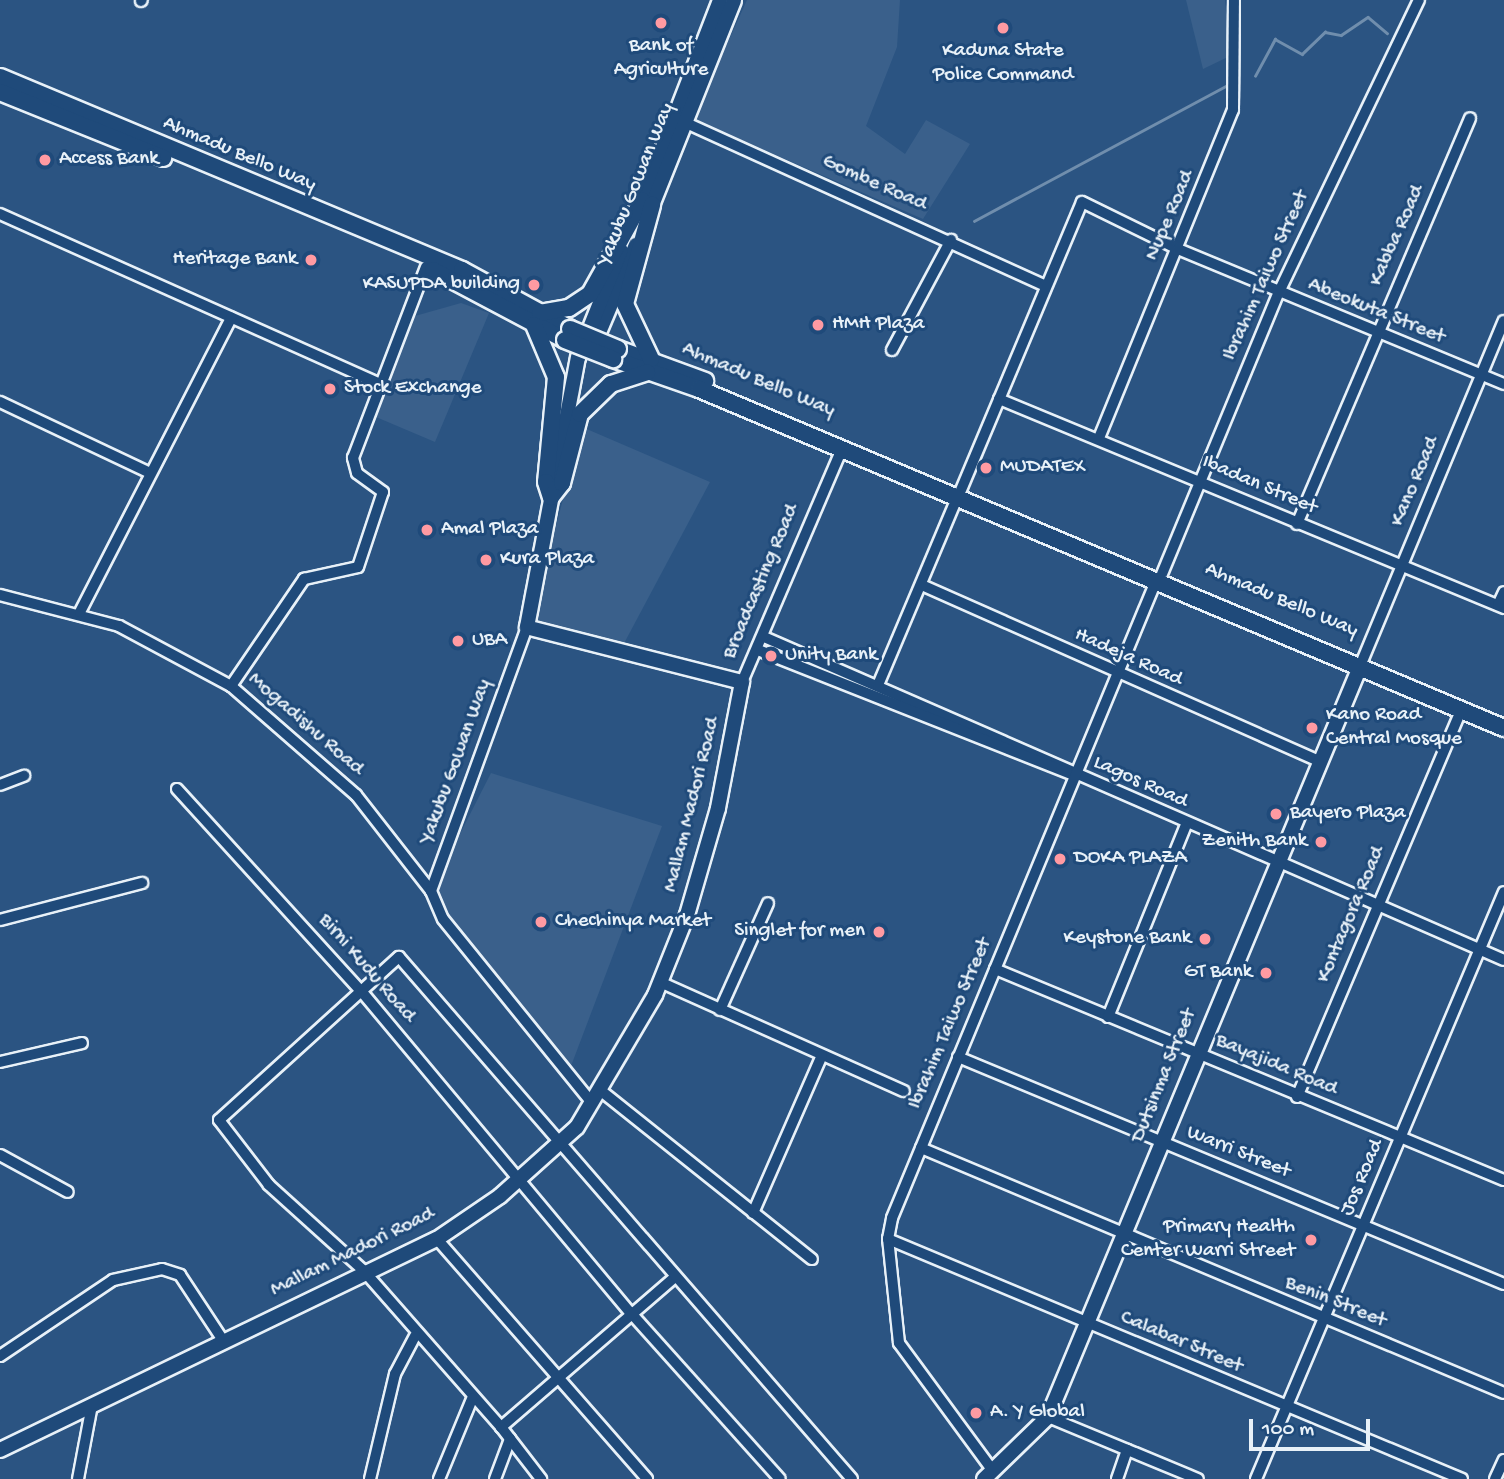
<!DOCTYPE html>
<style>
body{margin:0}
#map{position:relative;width:1504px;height:1479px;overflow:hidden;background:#2b5482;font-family:"Gochi Hand",sans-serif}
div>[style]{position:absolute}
.built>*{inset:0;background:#3a608b}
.stream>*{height:2.5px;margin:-1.25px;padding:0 1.25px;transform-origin:1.25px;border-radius:1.25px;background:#708ead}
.roads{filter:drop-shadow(2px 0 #e8f1f8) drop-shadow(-2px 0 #e8f1f8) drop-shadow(0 2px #e8f1f8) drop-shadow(0 -2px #e8f1f8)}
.street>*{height:10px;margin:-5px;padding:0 5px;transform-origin:5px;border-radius:5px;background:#1f4a7a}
.secondary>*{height:14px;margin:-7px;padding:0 7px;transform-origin:7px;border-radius:7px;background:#1f4a7a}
.primary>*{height:16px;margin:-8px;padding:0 8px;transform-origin:8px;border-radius:8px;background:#1f4a7a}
.bridges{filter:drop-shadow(2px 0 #e8f1f8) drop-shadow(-2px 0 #e8f1f8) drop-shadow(0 2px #e8f1f8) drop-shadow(0 -2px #e8f1f8)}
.primary-bridge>*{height:16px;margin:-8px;padding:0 8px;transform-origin:8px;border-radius:8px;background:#1f4a7a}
.dots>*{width:19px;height:19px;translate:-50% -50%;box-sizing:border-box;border:4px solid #1f4a7a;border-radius:50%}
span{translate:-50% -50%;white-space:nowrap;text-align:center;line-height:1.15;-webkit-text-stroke:6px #1f4a7a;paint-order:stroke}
.poi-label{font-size:21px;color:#e8f1f8}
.left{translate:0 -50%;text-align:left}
.right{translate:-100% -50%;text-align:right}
.street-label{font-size:21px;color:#e8f1f8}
.scale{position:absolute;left:1249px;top:1419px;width:121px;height:32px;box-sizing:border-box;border:4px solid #e8f1f8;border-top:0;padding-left:9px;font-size:21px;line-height:24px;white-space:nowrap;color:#e8f1f8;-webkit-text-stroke:5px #1f4a7a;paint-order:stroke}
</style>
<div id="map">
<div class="built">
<div style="clip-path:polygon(747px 0,900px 0,897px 47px,866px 126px,905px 154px,926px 120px,970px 144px,923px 219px,693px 119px)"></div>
<div style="clip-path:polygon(1186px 0,1225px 0,1230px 56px,1203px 69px)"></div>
<div style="clip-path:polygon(461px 303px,489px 313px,435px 442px,376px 417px,415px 316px)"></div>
<div style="clip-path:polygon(582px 427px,710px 482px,621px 649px,531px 621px)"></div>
<div style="clip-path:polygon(491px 773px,662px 826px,571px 1066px,503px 992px,442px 905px,437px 879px)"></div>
</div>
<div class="stream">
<div style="left:1255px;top:76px;width:42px;rotate:-61.6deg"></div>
<div style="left:1275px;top:39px;width:31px;rotate:29deg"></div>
<div style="left:1302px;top:54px;width:32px;rotate:-44deg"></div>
<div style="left:1325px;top:32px;width:16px;rotate:11deg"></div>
<div style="left:1341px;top:35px;width:32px;rotate:-34deg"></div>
<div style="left:1368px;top:17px;width:25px;rotate:40deg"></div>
<div style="left:974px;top:221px;width:292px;rotate:-28.2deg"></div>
</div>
<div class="roads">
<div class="street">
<div style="left:141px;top:1px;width:1px;rotate:-45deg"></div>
<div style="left:682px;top:121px;width:399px;rotate:24.4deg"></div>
<div style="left:0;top:214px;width:416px;rotate:24.1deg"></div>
<div style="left:892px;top:350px;width:125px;rotate:-61.8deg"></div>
<div style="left:999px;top:399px;width:547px;rotate:22.48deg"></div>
<div style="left:0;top:402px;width:164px;rotate:25.3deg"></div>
<div style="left:1099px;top:438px;width:354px;rotate:-67.8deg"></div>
<div style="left:1233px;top:110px;width:110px;rotate:-89.5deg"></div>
<div style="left:961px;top:490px;width:312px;rotate:-67.2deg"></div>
<div style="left:1082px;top:202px;width:107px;rotate:26.1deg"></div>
<div style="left:1178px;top:249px;width:353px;rotate:22.5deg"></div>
<div style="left:1297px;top:524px;width:441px;rotate:-66.9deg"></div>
<div style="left:1162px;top:574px;width:305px;rotate:-67.5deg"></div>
<div style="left:1279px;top:292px;width:324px;rotate:-64.4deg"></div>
<div style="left:924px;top:586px;width:431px;rotate:23.9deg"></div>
<div style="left:0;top:595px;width:123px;rotate:14.6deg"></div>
<div style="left:119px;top:626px;width:127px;rotate:28.2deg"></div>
<div style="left:231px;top:686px;width:166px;rotate:41.1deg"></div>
<div style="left:356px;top:795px;width:122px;rotate:52deg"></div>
<div style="left:1498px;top:605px;width:14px;rotate:-65deg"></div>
<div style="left:80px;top:612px;width:331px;rotate:-62.8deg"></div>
<div style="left:527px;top:627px;width:281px;rotate:110deg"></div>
<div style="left:431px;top:891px;width:30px;rotate:67deg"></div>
<div style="left:443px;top:919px;width:237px;rotate:51deg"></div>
<div style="left:764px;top:637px;width:807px;rotate:23.58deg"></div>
<div style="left:758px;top:650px;width:337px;rotate:21.6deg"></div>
<div style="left:1363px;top:659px;width:366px;rotate:-67.4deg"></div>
<div style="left:742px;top:682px;width:254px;rotate:-66.8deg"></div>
<div style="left:878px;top:685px;width:203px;rotate:-67.1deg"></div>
<div style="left:231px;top:686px;width:130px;rotate:-55.7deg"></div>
<div style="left:304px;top:579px;width:55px;rotate:-12.5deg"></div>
<div style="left:358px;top:567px;width:79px;rotate:-71.6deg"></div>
<div style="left:383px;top:492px;width:32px;rotate:-144deg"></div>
<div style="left:357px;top:473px;width:16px;rotate:-105deg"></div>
<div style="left:353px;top:458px;width:204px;rotate:-69.1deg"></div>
<div style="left:0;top:785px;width:26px;rotate:-21deg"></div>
<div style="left:177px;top:789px;width:275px;rotate:47.7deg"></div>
<div style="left:362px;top:992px;width:417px;rotate:50.1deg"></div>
<div style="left:630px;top:1312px;width:224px;rotate:48.1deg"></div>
<div style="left:0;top:920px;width:147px;rotate:-14.6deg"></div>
<div style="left:995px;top:969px;width:551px;rotate:22.52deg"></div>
<div style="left:660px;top:982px;width:267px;rotate:24.1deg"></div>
<div style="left:720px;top:1010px;width:117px;rotate:-65.8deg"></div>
<div style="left:1108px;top:1017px;width:207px;rotate:-67.9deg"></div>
<div style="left:958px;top:1057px;width:591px;rotate:22.58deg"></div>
<div style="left:0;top:1062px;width:84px;rotate:-13deg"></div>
<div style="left:600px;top:1090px;width:271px;rotate:38.6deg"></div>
<div style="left:1297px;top:1097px;width:420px;rotate:-67deg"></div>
<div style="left:921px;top:1148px;width:632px;rotate:22.79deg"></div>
<div style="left:0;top:1155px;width:77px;rotate:28.6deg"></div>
<div style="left:753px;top:1213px;width:172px;rotate:-66.4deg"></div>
<div style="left:437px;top:1239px;width:319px;rotate:48.8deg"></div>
<div style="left:888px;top:1239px;width:622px;rotate:22.69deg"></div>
<div style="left:675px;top:1277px;width:230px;rotate:139.2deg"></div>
<div style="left:501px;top:1427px;width:209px;rotate:-131.3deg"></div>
<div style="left:363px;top:1270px;width:127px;rotate:-137.9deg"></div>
<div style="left:269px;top:1185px;width:82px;rotate:-127.6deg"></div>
<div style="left:219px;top:1120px;width:243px;rotate:-42.2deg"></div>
<div style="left:399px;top:957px;width:691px;rotate:49.05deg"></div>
<div style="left:0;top:1356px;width:136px;rotate:-33.9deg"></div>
<div style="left:113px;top:1280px;width:50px;rotate:-12.7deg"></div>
<div style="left:162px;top:1269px;width:19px;rotate:18deg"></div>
<div style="left:180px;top:1275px;width:77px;rotate:56.7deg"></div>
<div style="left:1048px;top:1417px;width:162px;rotate:22.5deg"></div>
<div style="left:501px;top:1427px;width:66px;rotate:52.4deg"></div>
<div style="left:993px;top:1471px;width:159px;rotate:-126.3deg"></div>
<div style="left:899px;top:1343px;width:105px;rotate:-96deg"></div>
<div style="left:888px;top:1239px;width:21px;rotate:-79deg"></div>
<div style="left:892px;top:1218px;width:690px;rotate:-67.49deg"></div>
<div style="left:78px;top:1479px;width:75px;rotate:-79.3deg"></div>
<div style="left:370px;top:1479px;width:108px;rotate:-76.6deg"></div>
<div style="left:395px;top:1374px;width:43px;rotate:-62.2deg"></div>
<div style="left:439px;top:1479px;width:87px;rotate:-67.6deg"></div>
<div style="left:495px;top:1479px;width:43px;rotate:-69.4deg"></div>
<div style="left:1117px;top:1479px;width:31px;rotate:-71deg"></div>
<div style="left:1256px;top:1479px;width:637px;rotate:-67.1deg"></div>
<div style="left:1495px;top:1479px;width:21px;rotate:-65deg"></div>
</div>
<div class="secondary">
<div style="left:639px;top:209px;width:224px;rotate:-68.8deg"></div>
<div style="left:649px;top:213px;width:229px;rotate:-68.2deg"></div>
<div style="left:592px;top:349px;width:113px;rotate:-67.1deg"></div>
<div style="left:0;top:1450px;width:485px;rotate:-25.8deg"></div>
<div style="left:437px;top:1239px;width:76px;rotate:-34.3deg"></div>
<div style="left:500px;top:1196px;width:103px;rotate:-41.9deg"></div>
<div style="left:577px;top:1127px;width:153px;rotate:-59.4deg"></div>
<div style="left:655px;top:995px;width:86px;rotate:-68.2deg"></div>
<div style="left:687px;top:915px;width:111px;rotate:-73.8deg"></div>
<div style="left:718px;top:808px;width:128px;rotate:-79.2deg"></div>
<div style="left:742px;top:682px;width:222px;rotate:-165.7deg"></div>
<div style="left:527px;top:627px;width:274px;rotate:-79.3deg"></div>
<div style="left:578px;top:358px;width:116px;rotate:-68.3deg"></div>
<div style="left:984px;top:1479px;width:89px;rotate:-44.1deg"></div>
<div style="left:1048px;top:1417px;width:810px;rotate:-67.42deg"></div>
</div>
<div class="primary">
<div style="left:0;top:77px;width:501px;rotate:22.67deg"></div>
<div style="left:462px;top:270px;width:123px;rotate:28.6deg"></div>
<div style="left:0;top:92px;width:176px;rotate:22deg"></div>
<div style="left:433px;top:270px;width:149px;rotate:27.9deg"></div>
<div style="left:540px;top:313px;width:29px;rotate:-10deg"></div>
<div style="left:569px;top:308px;width:25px;rotate:-34deg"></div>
<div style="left:590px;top:294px;width:107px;rotate:-60.8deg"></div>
<div style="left:534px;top:325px;width:56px;rotate:67.1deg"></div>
<div style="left:556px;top:377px;width:105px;rotate:95.4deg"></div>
<div style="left:546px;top:482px;width:16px;rotate:72deg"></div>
<div style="left:618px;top:349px;width:93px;rotate:20.2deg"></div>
<div style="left:613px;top:359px;width:91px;rotate:19.2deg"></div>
<div style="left:699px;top:389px;width:873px;rotate:22.84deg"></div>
<div style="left:651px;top:359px;width:61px;rotate:-115.3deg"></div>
<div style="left:625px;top:304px;width:103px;rotate:-74.7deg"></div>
<div style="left:551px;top:497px;width:18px;rotate:-52deg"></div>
<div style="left:562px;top:483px;width:71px;rotate:-75.4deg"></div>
<div style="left:580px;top:414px;width:43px;rotate:-44.1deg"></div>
<div style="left:611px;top:384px;width:38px;rotate:-18deg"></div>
</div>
</div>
<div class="bridges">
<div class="primary-bridge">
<div style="left:570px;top:329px;width:52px;rotate:22.6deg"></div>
<div style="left:565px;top:340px;width:52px;rotate:21.6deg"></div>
</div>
</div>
<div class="dots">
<div style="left:661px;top:23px;background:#ff9aa2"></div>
<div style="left:1003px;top:28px;background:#ff9aa2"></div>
<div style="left:45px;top:160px;background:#ff9aa2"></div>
<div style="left:311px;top:260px;background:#ff9aa2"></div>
<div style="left:534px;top:285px;background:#ff9aa2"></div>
<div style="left:818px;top:325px;background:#ff9aa2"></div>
<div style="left:330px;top:389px;background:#ff9aa2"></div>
<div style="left:986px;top:468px;background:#ff9aa2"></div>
<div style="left:427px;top:530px;background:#ff9aa2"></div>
<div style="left:486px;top:560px;background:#ff9aa2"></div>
<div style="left:458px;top:641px;background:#ff9aa2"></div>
<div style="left:771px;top:656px;background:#ff9aa2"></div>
<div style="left:1312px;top:728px;background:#ff9aa2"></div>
<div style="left:1276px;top:814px;background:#ff9aa2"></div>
<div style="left:1321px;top:842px;background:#ff9aa2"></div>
<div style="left:1060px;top:859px;background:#ff9aa2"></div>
<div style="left:541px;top:922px;background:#ff9aa2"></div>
<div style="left:879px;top:932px;background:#ff9aa2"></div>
<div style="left:1205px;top:939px;background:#ff9aa2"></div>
<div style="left:1266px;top:973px;background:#ff9aa2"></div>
<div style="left:1311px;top:1240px;background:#ff9aa2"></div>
<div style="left:976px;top:1413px;background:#ff9aa2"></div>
</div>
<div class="poi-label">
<span style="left:661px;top:59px">Bank of<br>Agriculture</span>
<span style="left:1003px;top:64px">Kaduna State<br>Police Command</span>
<span class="left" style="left:59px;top:160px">Access Bank</span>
<span class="right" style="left:297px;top:260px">Heritage Bank</span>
<span class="right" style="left:520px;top:285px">KASUPDA building</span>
<span class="left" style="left:832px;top:325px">HMH Plaza</span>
<span class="left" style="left:344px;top:389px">Stock Exchange</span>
<span class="left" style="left:1000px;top:468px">MUDATEX</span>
<span class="left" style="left:441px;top:530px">Amal Plaza</span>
<span class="left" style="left:500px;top:560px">Kura Plaza</span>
<span class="left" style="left:472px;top:641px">UBA</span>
<span class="left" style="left:785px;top:656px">Unity Bank</span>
<span class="left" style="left:1326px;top:728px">Kano Road<br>Central Mosque</span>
<span class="left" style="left:1290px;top:814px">Bayero Plaza</span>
<span class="right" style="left:1307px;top:842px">Zenith Bank</span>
<span class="left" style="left:1074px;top:859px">DOKA PLAZA</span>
<span class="left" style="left:555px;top:922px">Chechinya Market</span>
<span class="right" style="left:865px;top:932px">Singlet for men</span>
<span class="right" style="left:1191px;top:939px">Keystone Bank</span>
<span class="right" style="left:1252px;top:973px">GT Bank</span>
<span class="right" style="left:1295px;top:1240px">Primary Health<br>Center Warri Street</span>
<span class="left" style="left:990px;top:1413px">A. Y Global</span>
</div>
<div class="street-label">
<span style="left:239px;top:155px;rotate:23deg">Ahmadu Bello Way</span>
<span style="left:874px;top:184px;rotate:24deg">Gombe Road</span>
<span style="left:637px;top:185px;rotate:-68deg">Yakubu Gowan Way</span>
<span style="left:1171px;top:216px;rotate:-67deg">Nupe Road</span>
<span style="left:1398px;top:236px;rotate:-66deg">Kabba Road</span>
<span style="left:1267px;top:276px;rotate:-66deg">Ibrahim Taiwo Street</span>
<span style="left:1376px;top:312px;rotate:22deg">Abeokuta Street</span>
<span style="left:758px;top:381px;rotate:23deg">Ahmadu Bello Way</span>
<span style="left:1416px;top:482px;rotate:-67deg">Kano Road</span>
<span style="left:1259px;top:486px;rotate:23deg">Ibadan Street</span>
<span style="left:762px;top:582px;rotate:-67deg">Broadcasting Road</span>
<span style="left:1281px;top:601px;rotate:23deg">Ahmadu Bello Way</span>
<span style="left:1128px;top:658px;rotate:24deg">Hadeja Road</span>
<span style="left:305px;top:725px;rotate:41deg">Mogadishu Road</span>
<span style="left:457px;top:762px;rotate:-70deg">Yakubu Gowan Way</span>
<span style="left:1140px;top:783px;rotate:24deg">Lagos Road</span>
<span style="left:693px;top:805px;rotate:-76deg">Mallam Madori Road</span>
<span style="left:1352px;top:915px;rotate:-67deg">Kontagora Road</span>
<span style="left:366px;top:969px;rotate:49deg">Birni Kudu Road</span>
<span style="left:951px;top:1024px;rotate:-67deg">Ibrahim Taiwo Street</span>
<span style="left:1276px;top:1066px;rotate:23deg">Bayajida Road</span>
<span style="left:1165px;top:1076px;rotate:-68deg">Dutsinma Street</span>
<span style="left:1238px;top:1153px;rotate:22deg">Warri Street</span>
<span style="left:1363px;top:1178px;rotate:-67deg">Jos Road</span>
<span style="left:353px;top:1253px;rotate:-26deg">Mallam Madori Road</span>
<span style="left:1335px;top:1303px;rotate:22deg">Benin Street</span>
<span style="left:1181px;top:1343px;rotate:23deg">Calabar Street</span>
</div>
<div class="scale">100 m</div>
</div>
